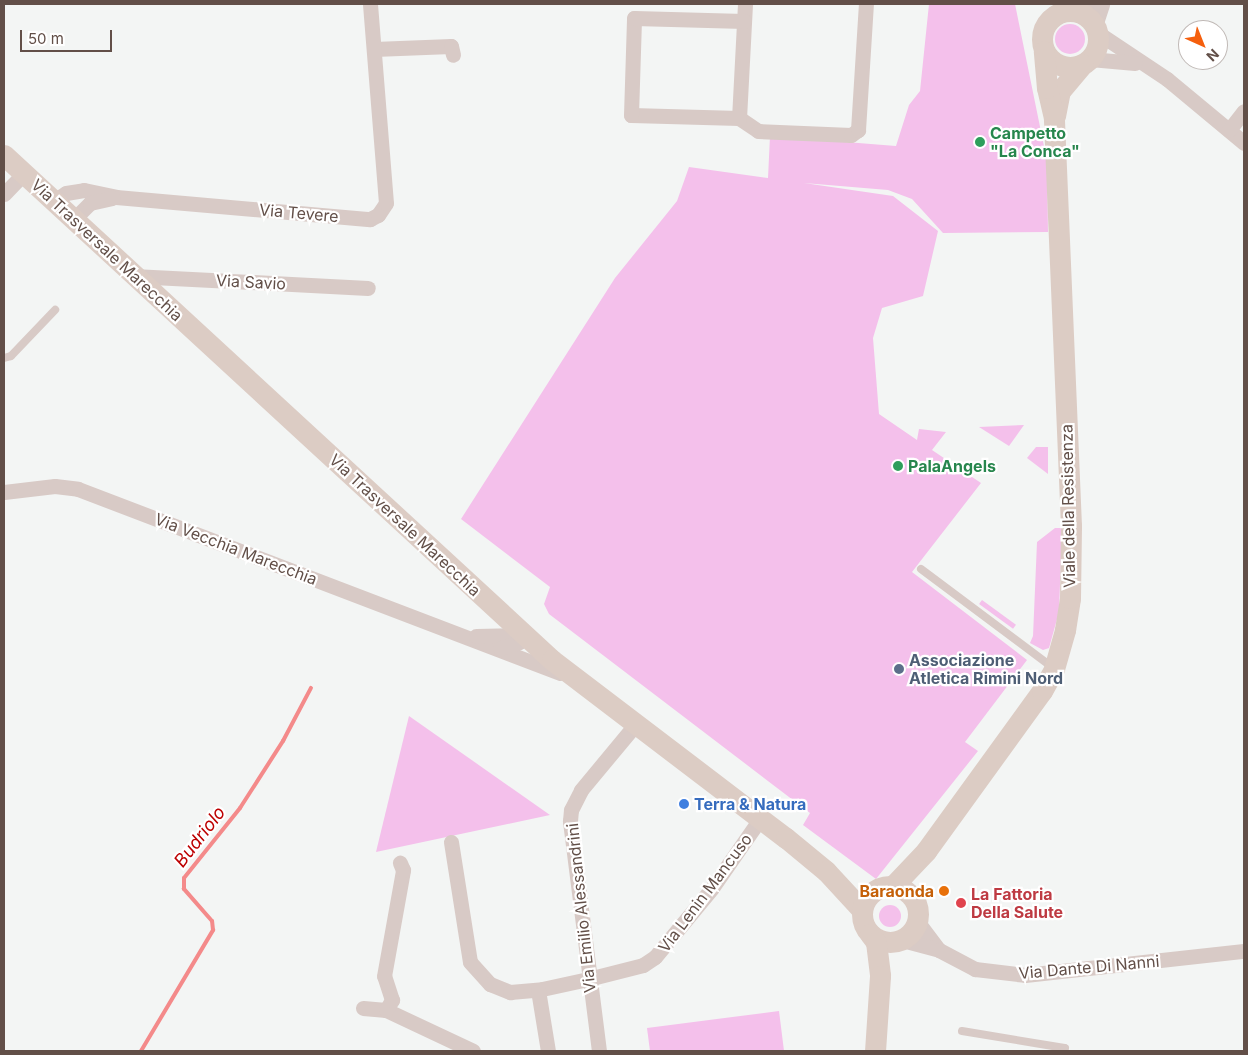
<!DOCTYPE html>
<style>
body{margin:0}
#map{position:relative;width:1248px;height:1055px;overflow:hidden;background:#f3f5f4;font-family:Inter,sans-serif}
div>[style]{position:absolute}
.green>*{inset:0;background:#f4c0eb;transform-origin:0 0}
.round{border-radius:50%}
.stream>*{height:4px;margin:-2px;padding:0 2px;transform-origin:2px;border-radius:2px;background:#f48a8a}
.lane>*{height:8px;margin:-4px;padding:0 4px;transform-origin:4px;border-radius:4px;background:#d8cac6}
.street>*{height:15px;margin:-7.5px;padding:0 7.5px;transform-origin:7.5px;border-radius:7.5px;background:#d8cac6}
.secondary>*{height:21px;margin:-10.5px;padding:0 10.5px;transform-origin:10.5px;border-radius:10.5px;background:#dcccc4}
.secondary>.ring{margin:-10.5px;padding:0;box-sizing:content-box;background:none;border:21px solid #dcccc4;border-radius:50%}
.dots>*{width:14px;height:14px;translate:-50% -50%;box-sizing:border-box;border:2px solid #fff;border-radius:50%}
span{translate:-50% -50%;white-space:nowrap;text-align:center;line-height:1.15;-webkit-text-stroke:4.5px #fff;paint-order:stroke}
.leisure-label{font-size:16px;color:#27864d;font-weight:700}
.left{translate:0 -50%;text-align:left}
.street-label{font-size:16px;color:#624f48}
.service-label{font-size:16px;color:#4e5e75;font-weight:700}
.shop-label{font-size:16px;color:#366cbe;font-weight:700}
.food-label{font-size:16px;color:#c56008;font-weight:700}
.right{translate:-100% -50%;text-align:right}
.health-label{font-size:16px;color:#be3a42;font-weight:700}
.water-label{font-size:18px;color:#bd0001;font-style:italic}
.frame{position:absolute;inset:0;border:5px solid #624f48;pointer-events:none}
.north{position:absolute;left:1178px;top:20px;width:50px;height:50px;box-sizing:border-box;background:#fff;border:1px solid #c0b9b6;border-radius:50%;rotate:136deg;font-size:14px;font-weight:700;line-height:20px;text-align:center;color:#624f48}
.north::after{content:'';display:block;margin:auto;width:18px;height:22px;background:#f55f0d;clip-path:polygon(50% 0,100% 100%,50% 72%,0 100%)}
.scale{position:absolute;left:20px;top:30px;width:92px;height:22px;box-sizing:border-box;border:2px solid #624f48;border-top:0;padding-left:6px;font-size:15px;line-height:18px;white-space:nowrap;color:#624f48;-webkit-text-stroke:4px #fff;paint-order:stroke}
</style>
<div id="map">
<div class="green">
<div style="clip-path:polygon(929px 4px,1015px 4px,1047px 161px,1048px 232px,943px 233px,912px 199px,888px 190px,804px 183px,893px 196px,938px 231px,923px 296px,882px 308px,873px 338px,879px 414px,917px 440px,919px 429px,946px 432px,932px 450px,981px 483px,912px 572px,1027px 660px,965px 742px,978px 751px,876px 879px,803px 825px,810px 813px,549px 614px,544px 604px,550px 587px,461px 519px,615px 278px,677px 201px,689px 167px,768px 178px,770px 136px,896px 146px,909px 105px,920px 91px)"></div>
<div class="round" style="left:1055px;top:24px;width:30px;height:30px"></div>
<div style="clip-path:polygon(1024px 425px,1009px 446px,979px 427px)"></div>
<div style="clip-path:polygon(1036px 447px,1048px 447px,1048px 474px,1027px 458px)"></div>
<div style="clip-path:polygon(1055px 528px,1062px 528px,1059px 612px,1049px 648px,1043px 650px,1030px 643px,1033px 636px,1037px 542px)"></div>
<div style="left:982px;top:600px;width:42px;height:5px;rotate:36deg"></div>
<div style="clip-path:polygon(409px 716px,550px 815px,376px 852px)"></div>
<div class="round" style="left:879px;top:905px;width:22px;height:22px"></div>
<div style="clip-path:polygon(779px 1011px,784px 1051px,650px 1051px,647px 1028px)"></div>
</div>
<div class="stream">
<div style="left:141px;top:1051px;width:141px;rotate:-59.2deg"></div>
<div style="left:213px;top:930px;width:9px;rotate:-96deg"></div>
<div style="left:212px;top:921px;width:43px;rotate:-131.2deg"></div>
<div style="left:184px;top:889px;width:11px;rotate:-90deg"></div>
<div style="left:184px;top:878px;width:90px;rotate:-51.3deg"></div>
<div style="left:240px;top:808px;width:80px;rotate:-57.3deg"></div>
<div style="left:283px;top:741px;width:60px;rotate:-62.2deg"></div>
</div>
<div class="lane">
<div style="left:4px;top:358px;width:7px;rotate:-16deg"></div>
<div style="left:11px;top:356px;width:64px;rotate:-46.3deg"></div>
<div style="left:921px;top:569px;width:164px;rotate:36.8deg"></div>
<div style="left:962px;top:1031px;width:104px;rotate:9.4deg"></div>
<div style="left:1065px;top:1048px;width:3px;rotate:108deg"></div>
</div>
<div class="street">
<div style="left:745px;top:4px;width:114px;rotate:93deg"></div>
<div style="left:739px;top:118px;width:23px;rotate:34deg"></div>
<div style="left:758px;top:131px;width:93px;rotate:2.5deg"></div>
<div style="left:851px;top:135px;width:9px;rotate:-36deg"></div>
<div style="left:858px;top:130px;width:126px;rotate:-86.4deg"></div>
<div style="left:1079px;top:12px;width:15px;rotate:-32deg"></div>
<div style="left:1095px;top:26px;width:23px;rotate:-72deg"></div>
<div style="left:1098px;top:33px;width:83px;rotate:33.7deg"></div>
<div style="left:1167px;top:79px;width:100px;rotate:39.7deg"></div>
<div style="left:374px;top:49px;width:77px;rotate:-2.2deg"></div>
<div style="left:451px;top:46px;width:9px;rotate:77deg"></div>
<div style="left:1090px;top:59px;width:45px;rotate:5.1deg"></div>
<div style="left:739px;top:118px;width:108px;rotate:-178.4deg"></div>
<div style="left:631px;top:115px;width:97px;rotate:-88.2deg"></div>
<div style="left:634px;top:18px;width:110px;rotate:1.6deg"></div>
<div style="left:1229px;top:130px;width:24px;rotate:-52deg"></div>
<div style="left:4px;top:194px;width:28px;rotate:-46deg"></div>
<div style="left:54px;top:201px;width:14px;rotate:-34deg"></div>
<div style="left:66px;top:193px;width:18px;rotate:-9deg"></div>
<div style="left:84px;top:190px;width:33px;rotate:12deg"></div>
<div style="left:116px;top:197px;width:255px;rotate:5deg"></div>
<div style="left:370px;top:219px;width:9px;rotate:-27deg"></div>
<div style="left:378px;top:215px;width:14px;rotate:-56deg"></div>
<div style="left:386px;top:203px;width:200px;rotate:-94.6deg"></div>
<div style="left:73px;top:220px;width:24px;rotate:-45deg"></div>
<div style="left:90px;top:203px;width:23px;rotate:-13deg"></div>
<div style="left:133px;top:276px;width:235px;rotate:2.9deg"></div>
<div style="left:4px;top:492px;width:51px;rotate:-6.7deg"></div>
<div style="left:55px;top:486px;width:23px;rotate:7deg"></div>
<div style="left:78px;top:489px;width:516px;rotate:20.89deg"></div>
<div style="left:476px;top:636px;width:48px;rotate:-1.2deg"></div>
<div style="left:524px;top:635px;width:9px;rotate:126deg"></div>
<div style="left:519px;top:642px;width:20px;rotate:162deg"></div>
<div style="left:451px;top:842px;width:121px;rotate:81deg"></div>
<div style="left:470px;top:962px;width:30px;rotate:48deg"></div>
<div style="left:490px;top:984px;width:22px;rotate:22deg"></div>
<div style="left:510px;top:992px;width:32px;rotate:-5deg"></div>
<div style="left:542px;top:989px;width:47px;rotate:-12.3deg"></div>
<div style="left:588px;top:979px;width:57px;rotate:-14.3deg"></div>
<div style="left:643px;top:965px;width:14px;rotate:-34deg"></div>
<div style="left:655px;top:957px;width:89px;rotate:-50.4deg"></div>
<div style="left:712px;top:888px;width:84px;rotate:-55.2deg"></div>
<div style="left:917px;top:921px;width:36px;rotate:53deg"></div>
<div style="left:902px;top:940px;width:38px;rotate:15deg"></div>
<div style="left:939px;top:950px;width:41px;rotate:27.8deg"></div>
<div style="left:975px;top:969px;width:50px;rotate:6.8deg"></div>
<div style="left:1025px;top:975px;width:220px;rotate:-6.3deg"></div>
<div style="left:538px;top:990px;width:62px;rotate:80.7deg"></div>
<div style="left:363px;top:1008px;width:23px;rotate:5deg"></div>
<div style="left:386px;top:1010px;width:96px;rotate:25.2deg"></div>
<div style="left:386px;top:1010px;width:12px;rotate:-59deg"></div>
<div style="left:392px;top:1000px;width:25px;rotate:-108deg"></div>
<div style="left:384px;top:976px;width:108px;rotate:-79.8deg"></div>
<div style="left:403px;top:870px;width:8px;rotate:-113deg"></div>
<div style="left:599px;top:1051px;width:232px;rotate:-97.2deg"></div>
<div style="left:570px;top:821px;width:11px;rotate:-85deg"></div>
<div style="left:571px;top:810px;width:22px;rotate:-63deg"></div>
<div style="left:581px;top:790px;width:85px;rotate:-50.3deg"></div>
</div>
<div class="secondary">
<div class="ring" style="left:1042px;top:11px;width:35px;height:35px"></div>
<div style="left:1055px;top:116px;width:25px;rotate:-79deg"></div>
<div style="left:1060px;top:91px;width:35px;rotate:-50deg"></div>
<div style="left:4px;top:155px;width:745px;rotate:42.66deg"></div>
<div style="left:552px;top:660px;width:294px;rotate:37.3deg"></div>
<div style="left:786px;top:838px;width:52px;rotate:39.5deg"></div>
<div style="left:826px;top:871px;width:53px;rotate:47.3deg"></div>
<div class="ring" style="left:862px;top:886px;width:35px;height:35px"></div>
<div style="left:892px;top:887px;width:50px;rotate:-46.6deg"></div>
<div style="left:926px;top:851px;width:198px;rotate:-54.1deg"></div>
<div style="left:1042px;top:691px;width:25px;rotate:-61deg"></div>
<div style="left:1054px;top:669px;width:41px;rotate:-74.2deg"></div>
<div style="left:1065px;top:630px;width:32px;rotate:-81deg"></div>
<div style="left:1070px;top:598px;width:72px;rotate:-89.2deg"></div>
<div style="left:1071px;top:526px;width:408px;rotate:-92.4deg"></div>
<div style="left:1054px;top:118px;width:31px;rotate:-103deg"></div>
<div style="left:1047px;top:88px;width:37px;rotate:-95deg"></div>
<div style="left:870px;top:934px;width:10px;rotate:53deg"></div>
<div style="left:876px;top:942px;width:34px;rotate:83deg"></div>
<div style="left:880px;top:976px;width:75px;rotate:93.8deg"></div>
</div>
<div class="dots">
<div style="left:980px;top:142px;background:#2e9e5b"></div>
<div style="left:898px;top:466px;background:#2e9e5b"></div>
<div style="left:899px;top:669px;background:#5c6f8a"></div>
<div style="left:684px;top:804px;background:#3f7fe0"></div>
<div style="left:944px;top:891px;background:#e8710a"></div>
<div style="left:961px;top:903px;background:#e0444e"></div>
</div>
<div class="leisure-label">
<span class="left" style="left:990px;top:142px">Campetto<br>"La Conca"</span>
<span class="left" style="left:908px;top:466px">PalaAngels</span>
</div>
<div class="street-label">
<span style="left:299px;top:213px;rotate:5deg">Via Tevere</span>
<span style="left:107px;top:250px;rotate:43deg">Via Trasversale Marecchia</span>
<span style="left:251px;top:282px;rotate:3deg">Via Savio</span>
<span style="left:1068px;top:506px;rotate:-91deg">Viale della Resistenza</span>
<span style="left:405px;top:525px;rotate:43deg">Via Trasversale Marecchia</span>
<span style="left:236px;top:549px;rotate:21deg">Via Vecchia Marecchia</span>
<span style="left:705px;top:893px;rotate:-53deg">Via Lenin Mancuso</span>
<span style="left:581px;top:908px;rotate:-96deg">Via Emilio Alessandrini</span>
<span style="left:1089px;top:967px;rotate:-5deg">Via Dante Di Nanni</span>
</div>
<div class="service-label">
<span class="left" style="left:909px;top:669px">Associazione<br>Atletica Rimini Nord</span>
</div>
<div class="shop-label">
<span class="left" style="left:694px;top:804px">Terra &amp; Natura</span>
</div>
<div class="food-label">
<span class="right" style="left:934px;top:891px">Baraonda</span>
</div>
<div class="health-label">
<span class="left" style="left:971px;top:903px">La Fattoria<br>Della Salute</span>
</div>
<div class="water-label">
<span style="left:200px;top:837px;rotate:-52deg">Budriolo</span>
</div>
<div class="frame"></div>
<div class="north">N</div>
<div class="scale">50 m</div>
</div>
